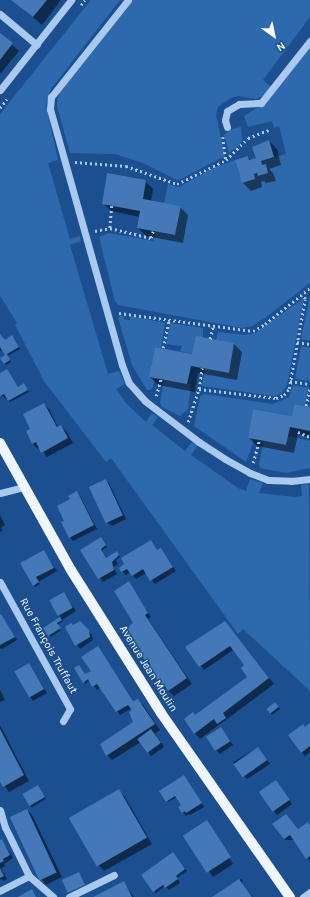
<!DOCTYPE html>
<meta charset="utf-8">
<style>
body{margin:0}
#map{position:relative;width:310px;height:897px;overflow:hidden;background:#1b4f8f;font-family:Karla,sans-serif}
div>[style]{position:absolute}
.green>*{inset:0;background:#2e69ad}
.shadow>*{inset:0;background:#0007;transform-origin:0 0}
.building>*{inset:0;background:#4478b7;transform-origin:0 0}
.path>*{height:2.5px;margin-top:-1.25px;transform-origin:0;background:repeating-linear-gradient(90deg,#a9c9ee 0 2px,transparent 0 5px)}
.minor>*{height:7px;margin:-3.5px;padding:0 3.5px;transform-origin:3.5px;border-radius:3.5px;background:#a9c9ee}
.major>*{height:10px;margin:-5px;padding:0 5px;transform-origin:5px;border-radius:5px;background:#f0f6ff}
span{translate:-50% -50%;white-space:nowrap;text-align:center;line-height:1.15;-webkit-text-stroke:3px #1b4f8f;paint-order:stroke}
.street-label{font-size:11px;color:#fff}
.north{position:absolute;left:254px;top:16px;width:40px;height:40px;-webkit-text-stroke:3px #1b4f8f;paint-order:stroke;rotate:147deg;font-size:11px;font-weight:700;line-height:16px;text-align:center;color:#fff}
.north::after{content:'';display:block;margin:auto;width:14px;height:18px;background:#fff;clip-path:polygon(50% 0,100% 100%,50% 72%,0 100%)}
</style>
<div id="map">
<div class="green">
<div style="clip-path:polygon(91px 0,120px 0,51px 89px,46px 105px,58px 160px,48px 163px,70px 239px,80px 236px,81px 241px,70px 245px,108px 374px,119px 371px,125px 384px,116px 389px,126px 403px,146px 422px,152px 413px,158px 417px,152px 425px,185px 451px,192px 442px,198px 445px,191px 455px,238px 488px,246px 491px,250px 479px,263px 483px,259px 493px,294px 497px,302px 496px,301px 485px,309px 484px,310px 691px,243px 629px,238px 634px,111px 458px,106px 462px,44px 381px,15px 325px,17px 323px,0 296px,0 114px)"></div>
<div style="clip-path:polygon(133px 0,310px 0,310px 17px,263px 80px,271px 87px,263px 96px,256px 99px,239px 96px,231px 98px,218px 107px,216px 115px,225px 156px,181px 179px,177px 180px,143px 163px,115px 154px,70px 153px,57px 106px,57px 101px,62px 87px)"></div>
<div style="clip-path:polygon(310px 47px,310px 283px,265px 318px,252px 326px,242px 328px,118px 305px,115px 301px,99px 237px,109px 233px,153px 241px,156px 232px,175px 235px,181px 206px,164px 203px,168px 184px,179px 187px,213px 168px,235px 160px,242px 183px,255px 179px,254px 174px,257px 173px,258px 175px,268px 173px,266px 164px,262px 165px,261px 161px,286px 154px,279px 126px,274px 128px,272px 121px,248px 127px,244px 116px,267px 101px)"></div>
<div style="clip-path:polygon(241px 127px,242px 139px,240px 145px,229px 153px,224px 135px,229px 130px)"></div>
<div style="clip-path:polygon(310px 296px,310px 341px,301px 339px)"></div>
<div style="clip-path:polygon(304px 298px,287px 385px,282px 393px,274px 396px,202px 386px,205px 368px,229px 373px,234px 343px,216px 340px,218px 332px,245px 335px,255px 333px)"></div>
<div style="clip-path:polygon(120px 316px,124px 316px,124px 319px,130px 320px,131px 316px,165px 323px,161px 348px,155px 347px,149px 377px,155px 378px,153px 387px,150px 390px,147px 390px,132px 365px,118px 318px)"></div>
<div style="clip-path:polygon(170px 323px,203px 328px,203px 337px,192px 354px,180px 351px,182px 346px,166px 344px)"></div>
<div style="clip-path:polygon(301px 346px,310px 348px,310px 381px,295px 379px)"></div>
<div style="clip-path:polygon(164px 380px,191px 384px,188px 409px,180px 416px,162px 407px,160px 402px)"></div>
<div style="clip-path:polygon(293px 385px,309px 388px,305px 406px,294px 404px,292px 416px,253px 409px,248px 438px,254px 440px,246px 462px,194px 426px,200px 397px,204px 394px,273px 404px,289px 397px)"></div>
<div style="clip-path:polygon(288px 436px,310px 441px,310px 468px,286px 473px,260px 468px,259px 464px,264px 441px,286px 445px)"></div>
</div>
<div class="shadow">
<div style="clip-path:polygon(13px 0,61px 0,42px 25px)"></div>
<div style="clip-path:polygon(0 34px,19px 51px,0 74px)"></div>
<div style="clip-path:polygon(269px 141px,277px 149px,281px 165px,269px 169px,273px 173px,276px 181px,266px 183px,264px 181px,261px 182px,262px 187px,251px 191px,243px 183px,248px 157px,252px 161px,257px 159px)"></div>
<div style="clip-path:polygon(145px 181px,153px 189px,151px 202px,180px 207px,188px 215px,183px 243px,146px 236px,138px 228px,140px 217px,111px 211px,103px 203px)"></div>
<div style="clip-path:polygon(0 332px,5px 341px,14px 338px,20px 349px,7px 356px,11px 362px,6px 365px,4px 363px,6px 356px,3px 350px,0 351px)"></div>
<div style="clip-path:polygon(197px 337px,234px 344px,242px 352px,237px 380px,198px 373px,195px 392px,158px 385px,150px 377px,193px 355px)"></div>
<div style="clip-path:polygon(6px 370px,19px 388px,24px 384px,29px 392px,10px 402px,0 394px,0 374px)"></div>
<div style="clip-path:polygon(44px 404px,49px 409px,58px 427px,61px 426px,66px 431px,73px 443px,47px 457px,40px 447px,38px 449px,32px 443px,31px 430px)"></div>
<div style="clip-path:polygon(310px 408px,310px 437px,298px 434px,294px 453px,257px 446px,249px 438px)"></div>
<div style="clip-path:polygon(106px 480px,109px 483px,126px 519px,112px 526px,108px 523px,90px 487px)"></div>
<div style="clip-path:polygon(77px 492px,80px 496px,97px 529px,73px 541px,70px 537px,66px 521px,72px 500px)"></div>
<div style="clip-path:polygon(0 515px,5px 525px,1px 528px,3px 531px,0 532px)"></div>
<div style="clip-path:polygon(102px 540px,107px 547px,102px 551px,107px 559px,118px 554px,120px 557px,116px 560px,118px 564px,113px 567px,117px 574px,103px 582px,82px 550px)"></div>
<div style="clip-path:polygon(151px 541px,158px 551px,161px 549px,164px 553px,176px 571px,155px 584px,146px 573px,136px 579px,130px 572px,126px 575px,122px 571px)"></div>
<div style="clip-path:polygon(44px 552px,57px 571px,38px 582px,40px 584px,35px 587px,22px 563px)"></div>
<div style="clip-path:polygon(129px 583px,151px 617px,148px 619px,192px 684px,174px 696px,163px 686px,150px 667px,152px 666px,146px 660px,134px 623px)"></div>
<div style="clip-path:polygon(64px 594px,76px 611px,62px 620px,63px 621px,57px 625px,61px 630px,51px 637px,44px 628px,61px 618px,50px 602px)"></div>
<div style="clip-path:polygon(1px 615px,17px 640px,2px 649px,0 648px)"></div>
<div style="clip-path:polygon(80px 622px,92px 635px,93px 640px,80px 649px,66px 627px,73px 626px)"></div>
<div style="clip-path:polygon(225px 622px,274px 684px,200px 739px,195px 733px,195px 716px,248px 677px,246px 665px,233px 650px,204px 670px,187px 647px)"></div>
<div style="clip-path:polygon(98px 647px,134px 702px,137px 700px,143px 705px,160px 730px,155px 733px,164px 747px,151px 756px,141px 742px,112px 760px,107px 755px,135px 722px,132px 708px,120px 715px,101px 687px,97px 690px,90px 680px,85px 684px,84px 682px,85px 675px,92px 671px)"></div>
<div style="clip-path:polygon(29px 664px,47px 693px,33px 701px,30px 697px)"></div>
<div style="clip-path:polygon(0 690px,5px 700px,0 702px)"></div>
<div style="clip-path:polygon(277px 705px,280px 709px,272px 715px,267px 709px)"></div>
<div style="clip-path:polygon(0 725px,29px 781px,9px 792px,0 779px)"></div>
<div style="clip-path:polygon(310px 725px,310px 752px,305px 756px,301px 752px,305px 728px)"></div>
<div style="clip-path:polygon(224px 732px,233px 745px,220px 754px,216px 750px)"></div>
<div style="clip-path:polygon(258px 748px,270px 764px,247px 779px,233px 762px)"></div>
<div style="clip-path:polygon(187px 780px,204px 807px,190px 815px,189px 814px,186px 816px,183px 812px,182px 805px,177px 797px,168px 802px,166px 801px)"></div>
<div style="clip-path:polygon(278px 785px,292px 804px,277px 815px,274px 811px)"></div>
<div style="left:38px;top:786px;width:15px;height:17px;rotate:58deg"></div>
<div style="clip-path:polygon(118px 790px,125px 797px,152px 844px,104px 871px,98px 864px)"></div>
<div style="clip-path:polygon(27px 810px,32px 815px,62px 877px,46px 885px,38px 874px)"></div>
<div style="clip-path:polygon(286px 815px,299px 830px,310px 826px,310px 861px,294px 840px,285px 840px)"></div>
<div style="clip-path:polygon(185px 837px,229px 858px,233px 864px,213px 877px)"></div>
<div style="clip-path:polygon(2px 840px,13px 858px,4px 864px,5px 866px,1px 868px,7px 879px,4px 881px,2px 879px,0 880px,0 841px)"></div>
<div style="clip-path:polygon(173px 853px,187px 871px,177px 878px,180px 883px,169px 890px,165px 886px,156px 893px,142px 875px)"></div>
<div style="clip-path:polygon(241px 879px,243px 881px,241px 883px,253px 897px,214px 897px)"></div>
<div style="clip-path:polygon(123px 882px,134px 897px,99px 897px)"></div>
</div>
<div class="building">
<div style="clip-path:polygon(11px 0,47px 0,33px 17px)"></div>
<div style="clip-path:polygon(0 33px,13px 43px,0 60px)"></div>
<div style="clip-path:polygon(269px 140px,274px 157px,261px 161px,262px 165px,266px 164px,268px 173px,258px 176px,257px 173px,254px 174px,255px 179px,242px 183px,235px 160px,248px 156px,249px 160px,256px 158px,252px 147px)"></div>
<div style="clip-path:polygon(107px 173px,146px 180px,143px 199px,181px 206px,175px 235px,137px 228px,140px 211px,102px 204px)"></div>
<div style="clip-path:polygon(0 333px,5px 340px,12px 335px,19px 347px,7px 354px,10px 360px,4px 364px,0 358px,5px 355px,0 347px)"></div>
<div style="clip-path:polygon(196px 336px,234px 343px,229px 373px,191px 366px,187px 384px,149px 377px,155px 347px,192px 354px)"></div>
<div style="clip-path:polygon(7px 369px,18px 387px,24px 383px,28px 390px,8px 401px,4px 394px,0 396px,0 373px)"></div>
<div style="clip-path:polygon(44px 403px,57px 427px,61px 425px,68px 438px,41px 453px,36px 442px,32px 444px,26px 431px,30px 429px,23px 414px)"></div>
<div style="clip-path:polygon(294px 404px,310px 407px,310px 431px,290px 427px,286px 445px,248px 438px,253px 409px,292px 416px)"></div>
<div style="left:106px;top:479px;width:40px;height:19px;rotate:65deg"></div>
<div style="clip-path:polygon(77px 491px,94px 525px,69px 538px,61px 522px,64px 521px,57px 506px,70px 499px,68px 496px)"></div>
<div style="clip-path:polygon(101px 537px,106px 545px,101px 549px,106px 558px,117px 551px,119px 555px,112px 562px,114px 570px,98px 579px,80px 550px)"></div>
<div style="clip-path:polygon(151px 540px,157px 550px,161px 548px,173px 567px,150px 581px,143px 569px,132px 576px,127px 569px,121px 572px,119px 568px,124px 564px,121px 558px)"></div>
<div style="clip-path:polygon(44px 550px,54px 568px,36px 577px,39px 582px,33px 586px,20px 563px)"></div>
<div style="clip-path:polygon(129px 581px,148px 613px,145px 615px,187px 678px,168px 691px,164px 685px,162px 687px,149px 667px,151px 665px,147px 659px,145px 661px,124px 629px,133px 623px,114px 591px)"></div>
<div style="left:64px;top:592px;width:18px;height:17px;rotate:61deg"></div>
<div style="clip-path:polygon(1px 614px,15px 637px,0 645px,0 615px)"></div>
<div style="clip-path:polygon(60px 617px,62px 620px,57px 623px,61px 628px,48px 636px,43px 628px)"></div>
<div style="clip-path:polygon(80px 621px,89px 630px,90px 637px,75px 646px,65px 627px,71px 623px,73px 625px)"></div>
<div style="clip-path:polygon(225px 621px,269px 678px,223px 713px,226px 718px,217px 724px,214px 719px,194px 734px,184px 719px,193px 712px,195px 715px,247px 677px,241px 668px,244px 665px,230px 646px,199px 667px,185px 647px)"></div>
<div style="clip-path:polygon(98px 646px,133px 701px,138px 699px,155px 724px,106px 756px,100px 744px,133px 722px,129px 712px,132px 710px,128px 705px,116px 712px,97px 684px,92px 687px,88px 679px,83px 683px,74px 668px,79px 665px,85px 674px,91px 671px,81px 657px)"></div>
<div style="left:29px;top:663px;width:30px;height:17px;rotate:60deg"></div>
<div style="left:275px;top:702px;width:6px;height:11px;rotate:51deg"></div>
<div style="clip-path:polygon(310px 723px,310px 746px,301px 753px,288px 735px,303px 724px,305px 727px)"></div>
<div style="left:221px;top:727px;width:17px;height:18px;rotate:57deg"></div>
<div style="clip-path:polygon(0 729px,24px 775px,3px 787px,0 782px)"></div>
<div style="left:151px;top:729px;width:17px;height:17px;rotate:54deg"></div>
<div style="left:258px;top:747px;width:16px;height:30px;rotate:55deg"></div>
<div style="clip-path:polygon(184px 775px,202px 803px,186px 813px,185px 811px,182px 813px,178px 807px,181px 805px,175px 796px,166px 802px,159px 791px)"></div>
<div style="left:276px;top:780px;width:24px;height:21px;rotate:55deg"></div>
<div style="left:38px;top:785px;width:14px;height:18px;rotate:60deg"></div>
<div style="left:119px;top:789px;width:56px;height:58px;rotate:60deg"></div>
<div style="left:27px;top:809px;width:70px;height:19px;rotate:65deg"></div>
<div style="clip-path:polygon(286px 814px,298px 829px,308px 822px,310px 825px,310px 856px,306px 859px,290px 835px,284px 839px,272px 824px)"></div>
<div style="left:207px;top:820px;width:44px;height:29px;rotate:57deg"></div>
<div style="clip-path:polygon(2px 839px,10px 855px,3px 859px,4px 861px,0 863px,0 840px)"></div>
<div style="clip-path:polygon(173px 852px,185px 869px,176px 876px,178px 879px,165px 888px,163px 885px,153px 892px,141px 875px)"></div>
<div style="clip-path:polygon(0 868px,4px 876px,0 878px)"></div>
<div style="left:79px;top:872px;width:14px;height:19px;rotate:65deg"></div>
<div style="clip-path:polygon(239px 879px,252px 897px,212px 897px)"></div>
<div style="clip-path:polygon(124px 881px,132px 897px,93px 897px,97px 895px)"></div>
<div style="clip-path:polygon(32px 889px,36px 897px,18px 897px)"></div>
</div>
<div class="path">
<div style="left:81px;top:5px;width:6px;rotate:-51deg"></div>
<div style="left:0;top:108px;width:11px;rotate:-52deg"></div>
<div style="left:223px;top:137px;width:23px;rotate:83deg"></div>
<div style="left:75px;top:162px;width:51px;rotate:4.5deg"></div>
<div style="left:126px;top:166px;width:54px;rotate:19.4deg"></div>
<div style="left:177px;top:184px;width:55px;rotate:-26.1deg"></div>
<div style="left:226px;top:160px;width:31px;rotate:-45deg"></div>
<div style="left:248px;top:138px;width:22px;rotate:-21deg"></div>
<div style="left:112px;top:206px;width:22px;rotate:95deg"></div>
<div style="left:110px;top:228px;width:42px;rotate:13.7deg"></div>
<div style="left:151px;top:238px;width:7px;rotate:-74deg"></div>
<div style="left:95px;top:231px;width:15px;rotate:-11deg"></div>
<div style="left:119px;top:313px;width:135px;rotate:7.7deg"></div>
<div style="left:253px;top:331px;width:14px;rotate:-30deg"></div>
<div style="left:265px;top:324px;width:58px;rotate:-38.7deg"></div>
<div style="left:210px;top:339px;width:13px;rotate:-77deg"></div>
<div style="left:297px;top:342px;width:13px;rotate:9deg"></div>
<div style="left:163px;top:348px;width:29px;rotate:-78deg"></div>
<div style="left:290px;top:381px;width:20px;rotate:9deg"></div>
<div style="left:199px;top:389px;width:21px;rotate:-82deg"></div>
<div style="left:156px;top:396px;width:18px;rotate:-74deg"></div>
<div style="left:306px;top:406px;width:19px;rotate:-78deg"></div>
<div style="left:188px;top:422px;width:35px;rotate:-72deg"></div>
<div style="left:199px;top:389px;width:78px;rotate:6.7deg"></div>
<div style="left:276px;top:398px;width:9px;rotate:-21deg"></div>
<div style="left:284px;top:395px;width:8px;rotate:-50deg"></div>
<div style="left:289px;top:389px;width:91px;rotate:-79.9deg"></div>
<div style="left:305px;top:299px;width:5px;rotate:-112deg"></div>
<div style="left:298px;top:432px;width:13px;rotate:23deg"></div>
<div style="left:253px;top:463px;width:24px;rotate:-75deg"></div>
</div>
<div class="minor">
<div style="left:128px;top:0;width:124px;rotate:128.4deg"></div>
<div style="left:51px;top:97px;width:12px;rotate:95deg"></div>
<div style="left:50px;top:109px;width:266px;rotate:74.3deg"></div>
<div style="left:122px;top:365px;width:19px;rotate:69deg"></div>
<div style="left:129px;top:383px;width:24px;rotate:48deg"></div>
<div style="left:145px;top:401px;width:68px;rotate:37.2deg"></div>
<div style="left:199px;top:442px;width:31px;rotate:33deg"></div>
<div style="left:225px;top:459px;width:29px;rotate:29deg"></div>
<div style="left:250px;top:473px;width:19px;rotate:21deg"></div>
<div style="left:268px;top:480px;width:23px;rotate:2deg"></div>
<div style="left:291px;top:481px;width:19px;rotate:-6deg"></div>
<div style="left:0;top:14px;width:48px;rotate:40deg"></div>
<div style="left:0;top:90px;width:115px;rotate:-51.7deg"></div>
<div style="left:227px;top:127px;width:7px;rotate:-106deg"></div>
<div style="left:225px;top:120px;width:9px;rotate:-77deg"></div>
<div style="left:227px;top:111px;width:14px;rotate:-30deg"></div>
<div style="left:239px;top:104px;width:22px;rotate:-3deg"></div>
<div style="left:261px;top:103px;width:79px;rotate:-51.7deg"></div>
<div style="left:0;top:493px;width:25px;rotate:-14deg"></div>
<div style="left:0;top:582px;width:145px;rotate:61.1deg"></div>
<div style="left:70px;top:709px;width:14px;rotate:120deg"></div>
<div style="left:0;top:810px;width:18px;rotate:74deg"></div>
<div style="left:5px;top:827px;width:55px;rotate:63.9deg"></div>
<div style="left:29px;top:876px;width:33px;rotate:153deg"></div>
<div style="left:29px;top:876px;width:32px;rotate:41deg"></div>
<div style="left:69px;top:897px;width:50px;rotate:-26.1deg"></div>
<div style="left:303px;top:897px;width:9px;rotate:-36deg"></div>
</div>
<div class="major">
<div style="left:0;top:443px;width:145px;rotate:60.8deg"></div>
<div style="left:71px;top:570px;width:169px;rotate:57.8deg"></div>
<div style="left:161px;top:713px;width:225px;rotate:55deg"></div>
</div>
<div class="street-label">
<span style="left:48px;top:646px;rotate:61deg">Rue François Truffaut</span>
<span style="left:148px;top:669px;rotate:58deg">Avenue Jean Moulin</span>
</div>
<div class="north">N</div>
</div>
